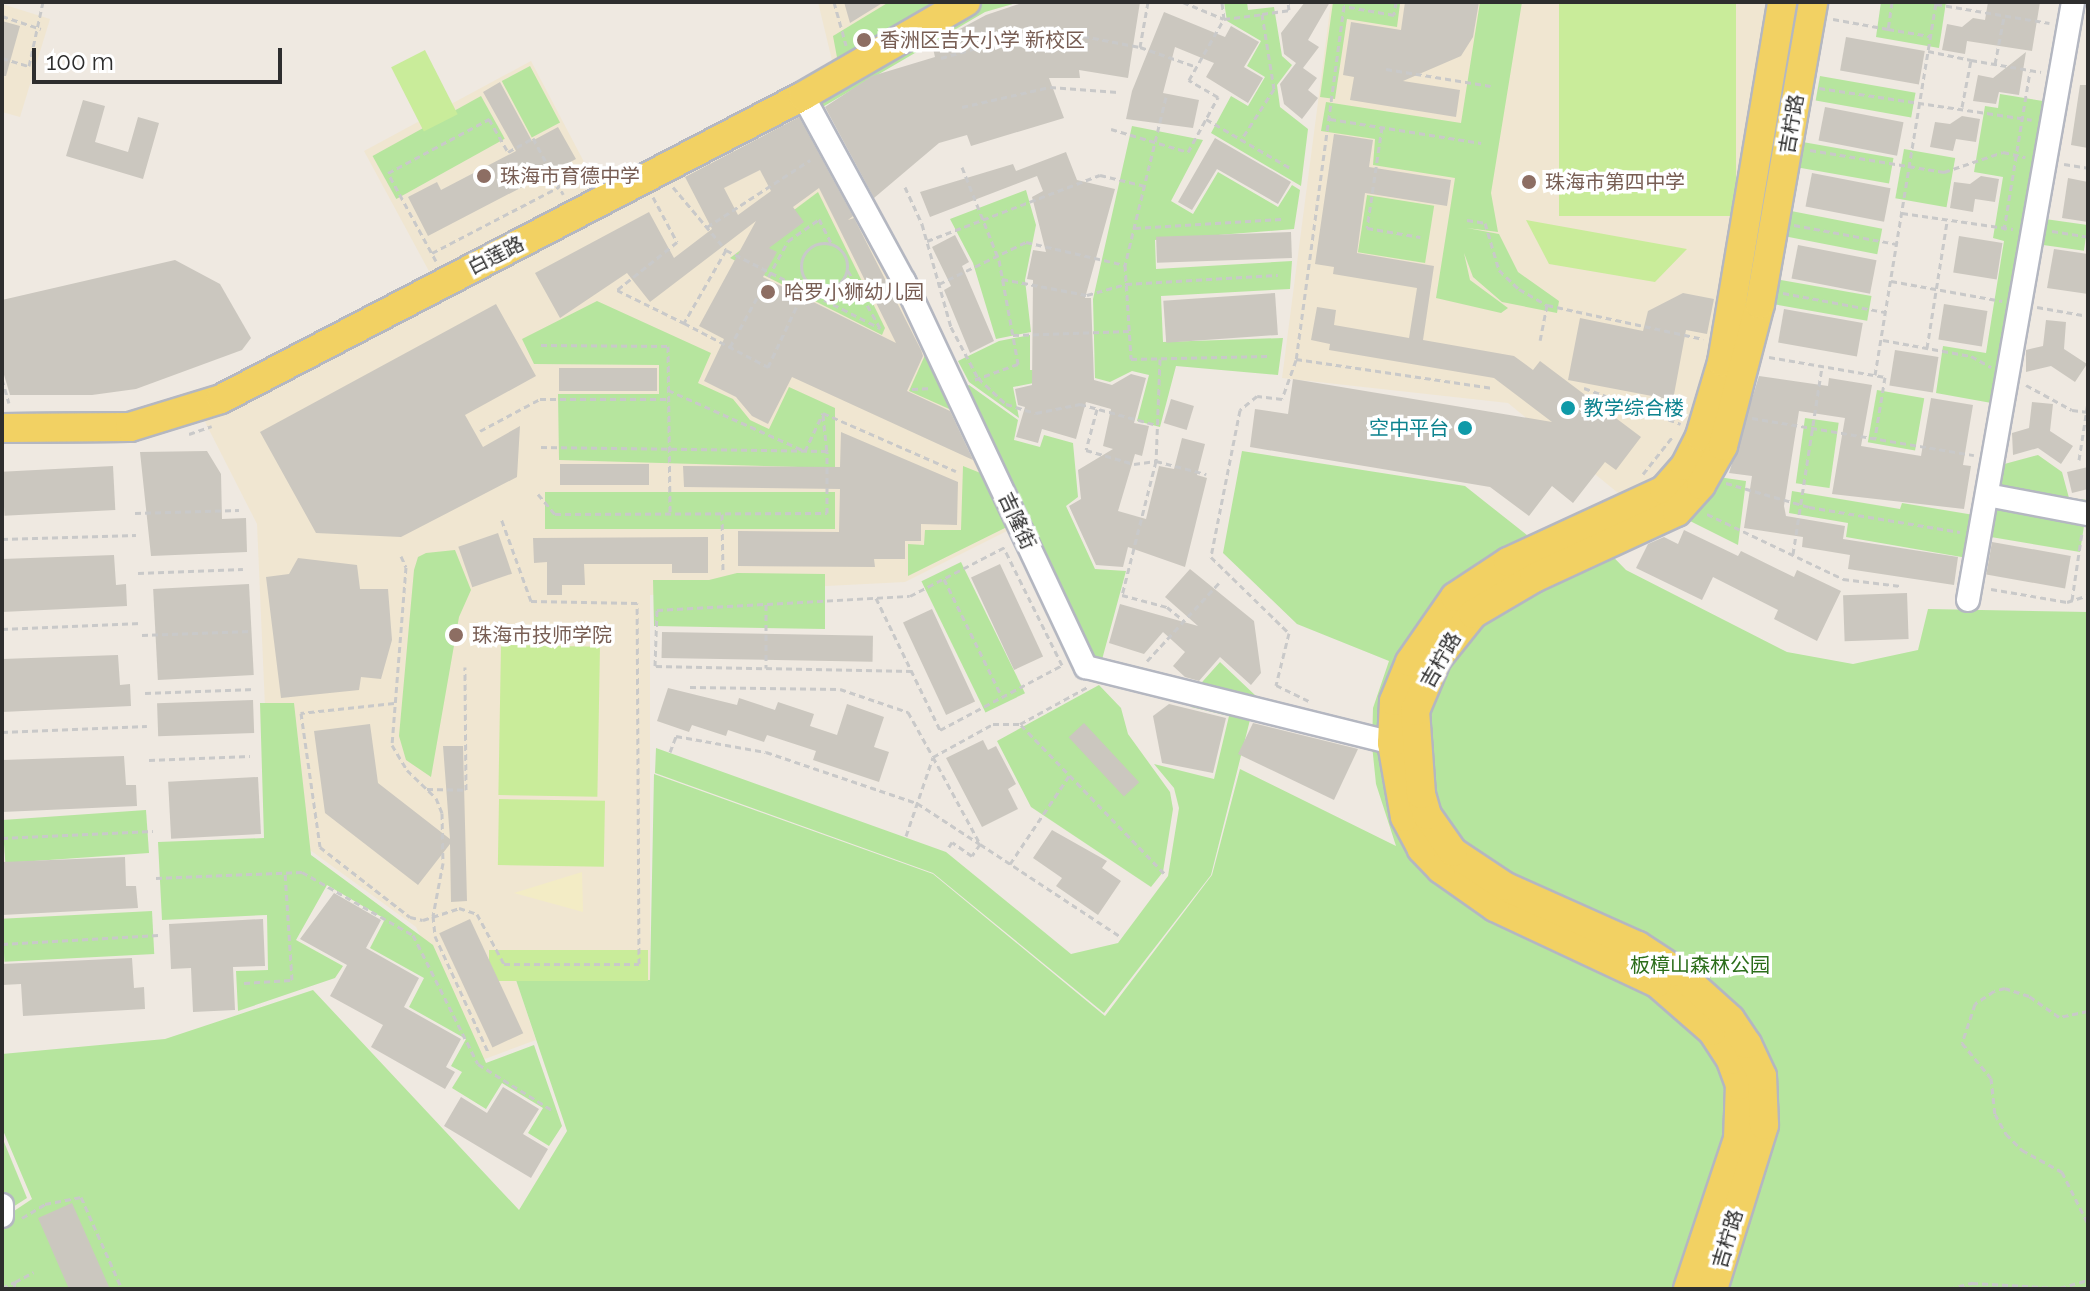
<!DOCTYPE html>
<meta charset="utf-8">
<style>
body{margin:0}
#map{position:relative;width:2090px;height:1291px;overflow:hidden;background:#efe9e1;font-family:Raleway,"Noto Sans SC",sans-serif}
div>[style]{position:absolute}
.education>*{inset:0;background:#f0e6d1}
.green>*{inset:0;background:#b6e59e;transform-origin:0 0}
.sand>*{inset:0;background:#f3ecc5}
.pitch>*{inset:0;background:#c9ec9a;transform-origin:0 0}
.building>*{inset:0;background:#cbc7bf;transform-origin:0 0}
.path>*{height:3px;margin-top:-1.5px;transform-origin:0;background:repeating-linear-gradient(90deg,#c9c9c9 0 6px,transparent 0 10px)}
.path>.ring{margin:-1.5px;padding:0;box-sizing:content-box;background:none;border:3px solid #c9c9c9;border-radius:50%}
.roads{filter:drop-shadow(2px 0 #b4b7c1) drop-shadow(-2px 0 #b4b7c1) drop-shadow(0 2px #b4b7c1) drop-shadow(0 -2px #b4b7c1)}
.minor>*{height:22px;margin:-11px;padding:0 11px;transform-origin:11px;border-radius:11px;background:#fff}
.major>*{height:28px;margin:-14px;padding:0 14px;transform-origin:14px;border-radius:14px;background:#f2d163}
.dots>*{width:22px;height:22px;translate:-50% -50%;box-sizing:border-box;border:4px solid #fff;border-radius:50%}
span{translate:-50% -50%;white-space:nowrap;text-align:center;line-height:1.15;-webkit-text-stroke:7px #fff;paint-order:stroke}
.education-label{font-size:20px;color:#785e54}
.left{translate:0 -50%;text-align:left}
.street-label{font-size:20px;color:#2e2e2e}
.culture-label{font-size:20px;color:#0d838f}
.right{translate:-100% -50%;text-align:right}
.park-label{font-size:20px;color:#2c6e1b}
.frame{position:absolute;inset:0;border:4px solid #2e2e2e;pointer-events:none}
.scale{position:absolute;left:32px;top:48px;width:250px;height:36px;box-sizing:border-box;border:4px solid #2e2e2e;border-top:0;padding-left:10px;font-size:24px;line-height:28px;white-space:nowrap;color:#2e2e2e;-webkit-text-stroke:6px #fff;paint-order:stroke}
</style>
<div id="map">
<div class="education">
<div style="clip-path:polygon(818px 2px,965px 2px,836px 77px)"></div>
<div style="clip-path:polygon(1331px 2px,1781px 2px,1722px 362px,1684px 465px,1623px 497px,1508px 403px,1282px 378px)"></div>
<div style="clip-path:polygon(2px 4px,50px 19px,20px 117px,2px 112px)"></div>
<div style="clip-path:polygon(531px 61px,604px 200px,803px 97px,1019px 525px,905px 582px,650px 595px,650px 980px,516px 980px,536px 1040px,482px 1060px,416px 927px,270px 821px,257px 524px,198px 408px,437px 286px,364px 151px)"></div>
</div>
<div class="green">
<div style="clip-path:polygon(889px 2px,953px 2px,839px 68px,833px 36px)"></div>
<div style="clip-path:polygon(970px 2px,1020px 2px,985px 12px,814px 112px,807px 97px)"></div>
<div style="clip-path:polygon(1224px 2px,1247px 2px,1248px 10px,1274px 7px,1282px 56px,1292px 65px,1277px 85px,1280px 107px,1308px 129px,1301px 186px,1211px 133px,1231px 96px,1248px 106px,1265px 77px,1247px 66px,1261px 41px,1227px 21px)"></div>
<div style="clip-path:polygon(1333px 2px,1400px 4px,1397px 27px,1347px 19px,1335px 99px,1320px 97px)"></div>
<div style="clip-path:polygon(1480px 2px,1522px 2px,1491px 193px,1498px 232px,1467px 228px,1499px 234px,1518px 272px,1559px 301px,1557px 313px,1502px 302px,1473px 277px,1464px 253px,1470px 280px,1508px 308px,1501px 313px,1436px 298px,1455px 178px,1373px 165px,1375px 139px,1321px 131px,1326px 102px,1461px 123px)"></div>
<div style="clip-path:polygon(1881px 2px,1946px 2px,1939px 48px,1876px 37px)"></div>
<div style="left:530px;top:66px;width:64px;height:32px;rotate:62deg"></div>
<div style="left:1820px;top:76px;width:97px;height:25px;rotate:10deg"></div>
<div style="clip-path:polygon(2000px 94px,2049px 102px,1997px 404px,1936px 393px,1943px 346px,1986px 353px,2004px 241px,1993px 238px,2003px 177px,1974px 172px,1985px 106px,1998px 108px)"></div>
<div style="left:481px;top:96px;width:49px;height:124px;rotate:61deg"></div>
<div style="clip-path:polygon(1132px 126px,1203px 140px,1171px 201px,1193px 214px,1218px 172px,1278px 207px,1292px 185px,1300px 190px,1294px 229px,1155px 240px,1156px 269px,1292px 261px,1290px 289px,1161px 296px,1163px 342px,1283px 338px,1278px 375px,1176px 366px,1160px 427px,1137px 421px,1149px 375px,1132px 371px,1110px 382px,1095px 378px,1093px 299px)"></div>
<div style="left:1797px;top:141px;width:98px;height:26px;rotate:10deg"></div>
<div style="left:1904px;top:149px;width:52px;height:50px;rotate:10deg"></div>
<div style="clip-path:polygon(1026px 190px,1036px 225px,1025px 280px,1031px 332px,996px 339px,973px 263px,950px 219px)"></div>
<div style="clip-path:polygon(818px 192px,885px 328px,882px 335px,730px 258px)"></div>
<div style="left:1367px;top:195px;width:68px;height:58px;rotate:9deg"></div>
<div style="left:1786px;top:210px;width:98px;height:26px;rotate:11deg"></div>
<div style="left:2045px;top:219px;width:43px;height:26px;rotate:8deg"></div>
<div style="left:1775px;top:279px;width:98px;height:25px;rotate:10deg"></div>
<div style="clip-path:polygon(597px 301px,711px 353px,698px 383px,733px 399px,750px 420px,769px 429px,789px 387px,835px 408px,835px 468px,559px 460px,558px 394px,659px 394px,659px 365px,534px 364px,522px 339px)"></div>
<div style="clip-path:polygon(1030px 335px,1030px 370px,1059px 370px,1059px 378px,1013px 387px,1019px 418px,969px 382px,958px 361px,999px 341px)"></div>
<div style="clip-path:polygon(930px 344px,965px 416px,909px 391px)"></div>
<div style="clip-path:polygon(969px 385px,1018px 420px,1014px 440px,1040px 447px,1044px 435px,1073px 443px,1078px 497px,1066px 506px,1095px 569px,1126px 571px,1100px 667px,1088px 664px,958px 390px)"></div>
<div style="left:1877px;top:390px;width:48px;height:53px;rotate:10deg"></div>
<div style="left:1805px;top:418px;width:34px;height:66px;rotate:8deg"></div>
<div style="clip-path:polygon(1242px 451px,1465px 486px,1542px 547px,1586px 529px,1626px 570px,1787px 652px,1853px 664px,1918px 650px,1928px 609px,2088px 612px,2088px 1289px,2px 1289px,2px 1219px,32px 1199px,2px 1128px,2px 1054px,165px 1039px,313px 990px,519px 1210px,567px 1131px,516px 980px,650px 980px,654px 774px,933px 874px,1105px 1016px,1212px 875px,1240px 769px,1396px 846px,1376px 784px,1372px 745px,1373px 708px,1389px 661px,1297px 624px,1223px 553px)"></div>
<div style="clip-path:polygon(2038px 455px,2062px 472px,2069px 498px,2088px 500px,2080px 552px,1985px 536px,1997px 466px)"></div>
<div style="clip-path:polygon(963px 466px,993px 478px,1013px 524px,908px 576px,908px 544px,924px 545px,925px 530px,961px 530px)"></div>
<div style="clip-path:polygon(1711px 476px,1746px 481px,1738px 545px,1680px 516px)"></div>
<div style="clip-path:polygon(1792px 491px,1900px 509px,1902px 503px,1980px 516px,1973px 559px,1846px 537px,1848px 523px,1789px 513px)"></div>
<div style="left:545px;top:492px;width:290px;height:37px"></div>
<div style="clip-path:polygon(455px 550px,471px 590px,459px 617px,431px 777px,406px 760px,399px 736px,414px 570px,418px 557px,426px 553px)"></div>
<div style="left:961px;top:562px;width:146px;height:44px;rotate:64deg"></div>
<div style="clip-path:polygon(737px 573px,825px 574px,825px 629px,654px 626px,653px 580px,709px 580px)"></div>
<div style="clip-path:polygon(1220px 662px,1256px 696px,1211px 875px,1104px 1013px,933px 873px,655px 773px,656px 748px,946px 852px,1071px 954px,1118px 943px,1168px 876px,1179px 808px,1174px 788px,1154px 764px,1214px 779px,1229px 716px,1191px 707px,1195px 690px)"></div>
<div style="clip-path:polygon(1099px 685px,1121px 708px,1128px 734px,1170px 792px,1173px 809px,1163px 872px,1151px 887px,1031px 807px,997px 741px)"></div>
<div style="clip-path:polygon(260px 703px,294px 703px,311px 855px,433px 945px,486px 1063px,534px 1045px,562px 1126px,549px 1146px,528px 1133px,543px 1108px,502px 1083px,486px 1109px,452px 1088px,462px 1072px,451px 1066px,466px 1039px,409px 1007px,424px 978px,370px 948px,385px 919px,327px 885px,296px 940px,343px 966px,335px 978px,238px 1011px,236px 971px,268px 970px,267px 915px,162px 920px,158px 842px,264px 838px)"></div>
<div style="left:146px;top:810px;width:43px;height:144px;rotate:86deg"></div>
<div style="left:152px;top:911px;width:43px;height:150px;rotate:87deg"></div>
<div style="clip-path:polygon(2px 1137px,27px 1198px,2px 1214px)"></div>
</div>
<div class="sand">
<div style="clip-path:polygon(582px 872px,583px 912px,514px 893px)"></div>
</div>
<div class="pitch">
<div style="left:1559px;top:2px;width:177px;height:214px"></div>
<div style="left:425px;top:50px;width:72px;height:38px;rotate:63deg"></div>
<div style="clip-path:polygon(1526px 220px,1687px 249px,1655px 282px,1549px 264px)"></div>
<div style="left:501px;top:645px;width:99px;height:150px;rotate:1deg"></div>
<div style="left:499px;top:799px;width:106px;height:66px;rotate:1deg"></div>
<div style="left:489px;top:950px;width:159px;height:31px"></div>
</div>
<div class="building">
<div style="clip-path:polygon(844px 2px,884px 2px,850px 23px)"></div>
<div style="clip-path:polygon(1025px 2px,1140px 2px,1128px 78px,1079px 70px,1080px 78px,1049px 78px,1064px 118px,971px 146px,967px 135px,939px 143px,874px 198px,825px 107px,872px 76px,935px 57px,932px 44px,986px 15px)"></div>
<div style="clip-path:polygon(1305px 2px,1330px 2px,1308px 40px,1319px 47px,1303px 68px,1317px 78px,1308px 90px,1318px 98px,1302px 119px,1284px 104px,1280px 84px,1296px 63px,1284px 54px,1281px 33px)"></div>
<div style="clip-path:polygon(1405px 2px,1479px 2px,1473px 37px,1461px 56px,1403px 81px,1460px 90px,1456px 117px,1350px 100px,1354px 77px,1343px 75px,1351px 22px,1401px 30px)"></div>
<div style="clip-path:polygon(1988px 2px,2040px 2px,2032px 51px,1967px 41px,1965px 54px,1942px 50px,1947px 24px,1962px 27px,1973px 18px,1985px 20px)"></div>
<div style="clip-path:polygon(1164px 12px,1225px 37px,1231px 26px,1259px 42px,1244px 67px,1263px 78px,1248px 103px,1206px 77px,1214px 63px,1175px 47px,1163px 93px,1199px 100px,1193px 128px,1126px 119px,1132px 91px)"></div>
<div style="clip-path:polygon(2px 21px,20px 26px,6px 76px,2px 76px)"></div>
<div style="left:1846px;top:37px;width:80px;height:34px;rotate:10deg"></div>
<div style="clip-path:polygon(2026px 52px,2019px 95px,1999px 92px,1996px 104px,1973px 101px,1978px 75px,1993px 78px)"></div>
<div style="clip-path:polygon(500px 82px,532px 141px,558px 127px,576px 159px,428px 236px,408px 197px,437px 182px,441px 190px,516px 151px,483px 92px)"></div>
<div style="clip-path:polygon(2080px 85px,2088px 85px,2088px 148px,2071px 145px)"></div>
<div style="clip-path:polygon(83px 100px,105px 106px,95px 142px,128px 152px,138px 117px,159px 123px,143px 179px,66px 156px)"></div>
<div style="left:1825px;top:107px;width:80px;height:34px;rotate:11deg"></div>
<div style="clip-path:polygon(1962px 116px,1980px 119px,1976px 142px,1956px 139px,1953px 151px,1930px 147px,1935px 122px,1950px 124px)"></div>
<div style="clip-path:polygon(evenodd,799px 117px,853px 216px,848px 220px,854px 218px,921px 350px,923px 356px,907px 391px,950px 411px,973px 460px,792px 377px,768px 424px,752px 416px,736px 397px,704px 381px,724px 339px,699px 326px,756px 221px,650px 302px,627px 273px,560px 318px,535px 273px,649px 212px,674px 258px,712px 229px,685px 177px,799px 117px,760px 170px,771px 191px,738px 215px,724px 188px,760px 170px,799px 117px,819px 188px,837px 224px,896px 343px,763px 277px,777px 252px,769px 248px,804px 222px,793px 207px,819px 188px)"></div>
<div style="clip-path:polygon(1334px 134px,1373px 140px,1369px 167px,1451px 180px,1447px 206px,1365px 193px,1357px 253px,1434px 266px,1423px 340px,1514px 356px,1533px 370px,1540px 361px,1641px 437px,1616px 470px,1605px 462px,1573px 503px,1552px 486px,1529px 516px,1490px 487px,1250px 447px,1255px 409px,1288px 414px,1293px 379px,1552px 422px,1494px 378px,1329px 350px,1330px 344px,1311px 340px,1317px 307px,1336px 310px,1334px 325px,1409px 338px,1417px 288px,1333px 274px,1334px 267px,1315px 264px)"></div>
<div style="clip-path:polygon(1215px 138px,1291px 182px,1278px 204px,1217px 169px,1192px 210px,1178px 202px)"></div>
<div style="clip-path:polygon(1066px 152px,1077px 180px,1115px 189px,1085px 298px,1091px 298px,1094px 380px,1112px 385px,1131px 374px,1146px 378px,1134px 423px,1149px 426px,1142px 456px,1135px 454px,1118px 511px,1146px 519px,1159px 466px,1174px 469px,1182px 438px,1205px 444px,1197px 475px,1207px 478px,1185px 567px,1128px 547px,1123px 567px,1096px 565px,1069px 506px,1081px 499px,1078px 470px,1113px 449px,1103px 446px,1111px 409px,1086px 402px,1076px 439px,1042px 429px,1038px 443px,1016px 437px,1025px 407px,1018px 405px,1015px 389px,1032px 385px,1033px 280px,1027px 279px,1033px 250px,1046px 252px,1032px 197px,1043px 191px,1037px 176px,930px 217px,920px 192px,1013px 164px,1016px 171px)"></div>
<div style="left:1812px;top:173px;width:80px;height:34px;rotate:11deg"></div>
<div style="clip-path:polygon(1981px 176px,1999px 179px,1995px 202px,1975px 199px,1973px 212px,1950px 208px,1954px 182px,1970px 184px)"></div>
<div style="clip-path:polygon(2068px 178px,2088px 182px,2088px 222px,2062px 218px)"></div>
<div style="left:1291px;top:232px;width:26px;height:135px;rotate:88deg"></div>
<div style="clip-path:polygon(955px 235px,969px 262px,962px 266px,994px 341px,970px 353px,944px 290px,951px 286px,932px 247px)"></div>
<div style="left:1959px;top:236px;width:44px;height:37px;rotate:9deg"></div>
<div style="left:1798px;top:245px;width:80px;height:34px;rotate:11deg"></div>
<div style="clip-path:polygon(2054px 249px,2088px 254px,2088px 294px,2047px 288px)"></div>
<div style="clip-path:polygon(175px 260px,220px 284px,251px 338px,242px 350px,136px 389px,92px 395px,10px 395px,2px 368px,2px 300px)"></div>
<div style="left:1275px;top:293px;width:42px;height:112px;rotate:86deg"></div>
<div style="clip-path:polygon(1683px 293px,1714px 299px,1707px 334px,1686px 330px,1673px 400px,1568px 380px,1580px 318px,1643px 331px,1648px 311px)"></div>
<div style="clip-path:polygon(496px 304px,536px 376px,465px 415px,483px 447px,520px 426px,517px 477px,401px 537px,316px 533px,260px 432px)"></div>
<div style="left:1944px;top:304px;width:44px;height:36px;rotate:9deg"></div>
<div style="left:1784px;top:309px;width:80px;height:34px;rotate:10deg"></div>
<div style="clip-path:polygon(2046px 320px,2066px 322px,2064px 349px,2087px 364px,2075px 382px,2051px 366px,2026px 372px,2026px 350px,2043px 346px)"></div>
<div style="left:1895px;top:350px;width:44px;height:36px;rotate:9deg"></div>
<div style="left:559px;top:368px;width:98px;height:23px"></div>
<div style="clip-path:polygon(1759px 376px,1828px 386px,1829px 378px,1872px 385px,1861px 446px,1921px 456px,1931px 398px,1973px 405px,1963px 465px,1971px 466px,1964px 509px,1832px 494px,1845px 418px,1799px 411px,1784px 506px,1786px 516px,1845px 526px,1843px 539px,1958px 557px,1954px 585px,1848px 569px,1850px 555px,1802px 547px,1803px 537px,1744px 528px,1752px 476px,1729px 473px)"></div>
<div style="left:1171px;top:399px;width:24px;height:25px;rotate:17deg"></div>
<div style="clip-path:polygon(2032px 402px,2053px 404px,2050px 431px,2073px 446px,2061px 464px,2038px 448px,2013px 455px,2012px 433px,2029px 428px)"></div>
<div style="clip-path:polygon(841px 432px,958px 482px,957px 525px,921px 524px,921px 541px,905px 541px,905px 559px,874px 559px,875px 567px,738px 566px,738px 531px,839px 532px,840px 489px,684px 487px,683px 466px,840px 467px)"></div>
<div style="clip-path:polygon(207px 451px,221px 474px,222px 519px,246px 518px,247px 552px,151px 556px,140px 452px)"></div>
<div style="left:560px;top:464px;width:89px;height:21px"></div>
<div style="left:113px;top:466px;width:44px;height:111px;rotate:87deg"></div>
<div style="clip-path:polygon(2088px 467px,2088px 489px,2072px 493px,2067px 472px)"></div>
<div style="clip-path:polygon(1684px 530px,1738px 556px,1741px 551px,1794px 577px,1797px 570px,1841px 591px,1817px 641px,1774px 619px,1778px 610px,1713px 577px,1702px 600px,1636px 568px,1648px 544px,1664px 537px,1678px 544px)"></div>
<div style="left:498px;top:533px;width:43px;height:42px;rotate:71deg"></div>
<div style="clip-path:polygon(708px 537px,708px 573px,672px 573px,672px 564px,584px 564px,585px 585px,562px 585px,562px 595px,547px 595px,547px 562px,534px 563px,533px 538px)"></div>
<div style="left:1992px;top:542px;width:80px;height:33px;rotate:10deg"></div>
<div style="clip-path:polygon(114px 555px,116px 585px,126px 584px,127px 606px,2px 612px,2px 559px)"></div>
<div style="clip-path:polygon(298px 558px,357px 565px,360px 589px,388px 589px,392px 640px,381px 679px,361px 677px,359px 690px,281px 698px,266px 577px,289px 574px)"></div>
<div style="left:1000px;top:564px;width:102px;height:32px;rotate:65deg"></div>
<div style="clip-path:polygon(1190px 569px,1254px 621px,1261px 673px,1251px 685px,1220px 657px,1199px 681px,1185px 677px,1173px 666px,1185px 652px,1163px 632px,1144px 654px,1109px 643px,1120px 604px,1198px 626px,1165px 597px)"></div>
<div style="left:249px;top:584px;width:91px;height:96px;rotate:87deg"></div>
<div style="left:1907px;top:593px;width:46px;height:64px;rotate:88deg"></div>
<div style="left:932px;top:609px;width:102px;height:32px;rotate:65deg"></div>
<div style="left:662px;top:632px;width:211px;height:26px;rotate:1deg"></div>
<div style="clip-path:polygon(118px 655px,120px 685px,130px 684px,131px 706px,2px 712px,2px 659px)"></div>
<div style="clip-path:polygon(668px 688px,737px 705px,739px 698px,775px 710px,778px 702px,814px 714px,810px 726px,837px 735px,847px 704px,884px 717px,874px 747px,889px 752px,879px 782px,813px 760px,816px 751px,767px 735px,764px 742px,728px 730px,726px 736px,692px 725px,689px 732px,657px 721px)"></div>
<div style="left:253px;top:700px;width:33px;height:96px;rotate:88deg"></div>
<div style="clip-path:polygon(1169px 704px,1226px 718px,1213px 773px,1162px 763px,1153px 716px)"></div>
<div style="left:1084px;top:723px;width:81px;height:21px;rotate:47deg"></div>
<div style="clip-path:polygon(1253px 723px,1358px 749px,1334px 800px,1238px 754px)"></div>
<div style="clip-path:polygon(370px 724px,378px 783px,450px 839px,443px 746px,463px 746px,467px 901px,451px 902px,450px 844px,418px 885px,325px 813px,314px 731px)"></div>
<div style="clip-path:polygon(983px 740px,988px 750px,996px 746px,1016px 784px,1008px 789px,1018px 809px,982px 827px,946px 758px)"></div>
<div style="clip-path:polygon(124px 756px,126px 785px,136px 785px,137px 806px,2px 812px,2px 760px)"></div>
<div style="left:258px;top:777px;width:57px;height:90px;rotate:87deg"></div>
<div style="clip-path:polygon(1052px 830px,1107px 861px,1102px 868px,1121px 881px,1098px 915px,1056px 886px,1062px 878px,1033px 858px)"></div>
<div style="clip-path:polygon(125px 857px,126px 886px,136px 886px,138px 908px,2px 915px,2px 862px)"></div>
<div style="clip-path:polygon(334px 893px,381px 920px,366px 948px,419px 978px,404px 1007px,461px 1039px,446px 1067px,455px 1072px,445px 1089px,371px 1047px,383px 1025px,330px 996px,347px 965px,300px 939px)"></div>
<div style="clip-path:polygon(263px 919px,265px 966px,233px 967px,235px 1010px,193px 1012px,191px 968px,171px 969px,169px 924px)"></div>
<div style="left:470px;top:919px;width:126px;height:34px;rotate:65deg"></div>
<div style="clip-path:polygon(132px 958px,134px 988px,144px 987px,145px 1009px,23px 1016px,21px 984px,2px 985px,2px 964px)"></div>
<div style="clip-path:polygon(503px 1087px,539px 1109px,523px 1134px,548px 1149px,531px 1178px,444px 1126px,461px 1097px,487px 1113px)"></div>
<div style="clip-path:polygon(72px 1203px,110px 1289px,69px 1289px,38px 1218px)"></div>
</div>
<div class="path">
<div style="left:834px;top:2px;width:45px;rotate:74.4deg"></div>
<div style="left:1148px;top:2px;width:46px;rotate:100.1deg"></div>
<div style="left:1140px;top:47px;width:60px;rotate:19.3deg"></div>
<div style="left:1183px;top:2px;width:44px;rotate:22.5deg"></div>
<div style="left:1224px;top:19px;width:38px;rotate:-7deg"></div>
<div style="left:1262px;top:14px;width:76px;rotate:80.9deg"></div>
<div style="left:1274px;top:89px;width:61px;rotate:122.9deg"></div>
<div style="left:1396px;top:2px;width:13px;rotate:99deg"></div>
<div style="left:1394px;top:15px;width:51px;rotate:-169.8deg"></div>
<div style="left:1344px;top:6px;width:356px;rotate:97.7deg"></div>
<div style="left:1296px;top:359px;width:199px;rotate:8.4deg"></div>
<div style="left:1892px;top:2px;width:27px;rotate:98deg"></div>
<div style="left:1888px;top:29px;width:42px;rotate:9.7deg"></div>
<div style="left:1936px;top:4px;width:115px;rotate:9.5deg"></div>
<div style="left:1262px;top:14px;width:27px;rotate:-8deg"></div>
<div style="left:1289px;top:10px;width:8px;rotate:-97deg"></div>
<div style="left:2px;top:16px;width:41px;rotate:18.4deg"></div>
<div style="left:1833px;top:19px;width:56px;rotate:10.3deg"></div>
<div style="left:1928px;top:51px;width:44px;rotate:11.8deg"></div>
<div style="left:2px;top:58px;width:28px;rotate:17deg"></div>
<div style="left:29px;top:66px;width:66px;rotate:-77.7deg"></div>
<div style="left:941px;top:58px;width:73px;rotate:-15.9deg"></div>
<div style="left:1011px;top:38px;width:62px;rotate:-3.7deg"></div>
<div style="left:1073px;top:34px;width:68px;rotate:11deg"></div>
<div style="left:1995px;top:64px;width:48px;rotate:-79.2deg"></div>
<div style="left:1386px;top:69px;width:106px;rotate:9.2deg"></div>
<div style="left:1819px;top:88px;width:215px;rotate:8.5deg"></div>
<div style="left:1166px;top:97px;width:173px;rotate:103.7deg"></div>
<div style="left:1125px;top:265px;width:94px;rotate:86.3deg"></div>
<div style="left:1131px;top:359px;width:137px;rotate:-1.3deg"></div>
<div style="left:962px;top:107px;width:90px;rotate:-12.8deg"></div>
<div style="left:1050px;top:87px;width:68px;rotate:4.2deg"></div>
<div style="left:1962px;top:107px;width:48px;rotate:-79.2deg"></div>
<div style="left:1971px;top:60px;width:71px;rotate:9.7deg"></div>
<div style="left:1206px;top:119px;width:99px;rotate:30.2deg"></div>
<div style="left:1330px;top:119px;width:153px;rotate:9deg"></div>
<div style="left:1382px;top:127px;width:102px;rotate:98.4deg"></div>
<div style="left:1367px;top:228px;width:54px;rotate:9.6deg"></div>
<div style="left:1111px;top:129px;width:80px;rotate:16.6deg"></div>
<div style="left:1188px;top:152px;width:63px;rotate:-61.4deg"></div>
<div style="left:1218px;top:97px;width:34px;rotate:-150deg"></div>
<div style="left:1189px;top:80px;width:70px;rotate:-60.2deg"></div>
<div style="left:1224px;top:19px;width:17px;rotate:-97deg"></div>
<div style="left:1810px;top:150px;width:136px;rotate:9.3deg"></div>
<div style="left:1944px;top:172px;width:62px;rotate:-18.7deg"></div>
<div style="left:2003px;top:152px;width:23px;rotate:13deg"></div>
<div style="left:2064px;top:164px;width:24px;rotate:9deg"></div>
<div style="left:962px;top:167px;width:100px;rotate:68.3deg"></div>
<div style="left:999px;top:260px;width:106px;rotate:79.6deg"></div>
<div style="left:1018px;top:364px;width:50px;rotate:160.1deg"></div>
<div style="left:673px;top:187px;width:82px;rotate:49.9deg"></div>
<div style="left:726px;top:250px;width:173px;rotate:26.9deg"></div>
<div style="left:880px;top:328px;width:68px;rotate:-119.2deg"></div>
<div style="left:905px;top:187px;width:41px;rotate:65.3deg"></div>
<div style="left:922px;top:224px;width:107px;rotate:74.3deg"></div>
<div style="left:951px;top:327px;width:58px;rotate:62.1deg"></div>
<div style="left:978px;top:378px;width:38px;rotate:43deg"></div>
<div style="left:1006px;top:404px;width:31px;rotate:17deg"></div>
<div style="left:1036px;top:413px;width:45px;rotate:-11.6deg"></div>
<div style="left:1080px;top:404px;width:80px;rotate:15.3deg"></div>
<div style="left:653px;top:197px;width:51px;rotate:61.9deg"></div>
<div style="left:677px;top:242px;width:77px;rotate:141.3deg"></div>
<div style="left:617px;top:290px;width:75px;rotate:26.2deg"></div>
<div style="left:1902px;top:213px;width:112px;rotate:8.2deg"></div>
<div style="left:1467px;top:220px;width:18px;rotate:9deg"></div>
<div style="left:1485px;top:223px;width:49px;rotate:73.4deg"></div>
<div style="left:1499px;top:270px;width:28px;rotate:44deg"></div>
<div style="left:1519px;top:289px;width:32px;rotate:30deg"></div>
<div style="left:1547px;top:305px;width:36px;rotate:101deg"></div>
<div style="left:1794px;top:225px;width:105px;rotate:10.5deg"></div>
<div style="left:707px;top:227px;width:123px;rotate:-33deg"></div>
<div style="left:1135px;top:228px;width:147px;rotate:-3.5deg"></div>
<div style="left:2004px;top:230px;width:160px;rotate:-80.7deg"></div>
<div style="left:2052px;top:231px;width:36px;rotate:9deg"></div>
<div style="left:927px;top:241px;width:185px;rotate:-20.9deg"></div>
<div style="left:1100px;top:175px;width:46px;rotate:13.7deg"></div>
<div class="ring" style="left:801px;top:243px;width:43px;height:43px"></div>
<div style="left:726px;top:250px;width:84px;rotate:119.9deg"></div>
<div style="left:684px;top:323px;width:95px;rotate:27.6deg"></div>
<div style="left:768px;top:367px;width:82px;rotate:-64.7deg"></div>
<div style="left:432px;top:253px;width:143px;rotate:-27.5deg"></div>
<div style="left:436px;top:261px;width:100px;rotate:-118.6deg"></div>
<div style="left:388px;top:173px;width:115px;rotate:-28.1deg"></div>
<div style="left:489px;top:119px;width:38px;rotate:60deg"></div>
<div style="left:508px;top:152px;width:29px;rotate:-29deg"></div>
<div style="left:533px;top:138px;width:64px;rotate:61.8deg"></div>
<div style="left:1002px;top:279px;width:86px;rotate:10.7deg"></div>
<div style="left:1087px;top:295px;width:41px;rotate:-15.8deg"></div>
<div style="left:1126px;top:284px;width:152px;rotate:-3.4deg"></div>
<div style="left:1891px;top:281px;width:113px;rotate:10.2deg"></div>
<div style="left:939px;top:284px;width:97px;rotate:-25.8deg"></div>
<div style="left:1026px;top:242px;width:102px;rotate:13.1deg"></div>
<div style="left:1783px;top:293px;width:104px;rotate:10.6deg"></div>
<div style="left:1547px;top:305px;width:160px;rotate:12.3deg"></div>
<div style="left:2037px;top:307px;width:52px;rotate:10deg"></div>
<div style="left:1013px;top:335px;width:116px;rotate:-2deg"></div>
<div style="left:1883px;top:340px;width:89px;rotate:10.3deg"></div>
<div style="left:1971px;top:356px;width:23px;rotate:29deg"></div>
<div style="left:541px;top:345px;width:127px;rotate:0.5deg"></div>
<div style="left:668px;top:346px;width:167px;rotate:89.3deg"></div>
<div style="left:730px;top:347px;width:121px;rotate:-61.3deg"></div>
<div style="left:788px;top:241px;width:38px;rotate:-35deg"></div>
<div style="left:819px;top:219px;width:29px;rotate:63deg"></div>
<div style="left:1927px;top:348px;width:128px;rotate:-81deg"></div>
<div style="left:1769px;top:357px;width:118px;rotate:9.8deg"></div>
<div style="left:1885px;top:377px;width:62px;rotate:99.3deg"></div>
<div style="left:1160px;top:359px;width:102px;rotate:92.2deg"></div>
<div style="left:1156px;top:461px;width:138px;rotate:104.2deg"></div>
<div style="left:1122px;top:595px;width:47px;rotate:14.9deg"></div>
<div style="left:1167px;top:607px;width:22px;rotate:39deg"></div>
<div style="left:1296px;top:360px;width:41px;rotate:109.7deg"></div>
<div style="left:1282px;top:399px;width:25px;rotate:-173deg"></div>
<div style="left:1257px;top:396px;width:22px;rotate:141deg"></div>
<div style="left:1240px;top:410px;width:150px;rotate:101.2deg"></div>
<div style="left:1211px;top:557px;width:109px;rotate:44.3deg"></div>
<div style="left:1289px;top:633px;width:54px;rotate:104deg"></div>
<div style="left:1276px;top:685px;width:39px;rotate:26deg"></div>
<div style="left:1875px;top:375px;width:378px;rotate:-80.7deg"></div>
<div style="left:2px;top:379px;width:25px;rotate:74deg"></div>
<div style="left:2026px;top:385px;width:52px;rotate:28.5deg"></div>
<div style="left:2072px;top:410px;width:16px;rotate:7deg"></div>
<div style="left:1584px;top:388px;width:103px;rotate:20.4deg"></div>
<div style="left:912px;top:389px;width:20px;rotate:-3deg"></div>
<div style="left:668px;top:390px;width:150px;rotate:24deg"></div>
<div style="left:805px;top:451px;width:42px;rotate:-64.7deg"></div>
<div style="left:823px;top:413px;width:145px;rotate:23.6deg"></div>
<div style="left:1097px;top:409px;width:42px;rotate:105deg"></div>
<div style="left:1086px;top:450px;width:50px;rotate:16.3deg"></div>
<div style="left:1134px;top:464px;width:22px;rotate:-8deg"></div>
<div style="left:1156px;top:461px;width:52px;rotate:14.6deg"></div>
<div style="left:823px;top:415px;width:36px;rotate:84deg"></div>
<div style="left:1752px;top:418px;width:225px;rotate:9.5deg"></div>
<div style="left:480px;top:431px;width:68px;rotate:-28.1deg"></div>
<div style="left:540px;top:399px;width:129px"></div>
<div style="left:189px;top:434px;width:24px;rotate:-19deg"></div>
<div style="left:2079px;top:460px;width:59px;rotate:-81.2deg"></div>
<div style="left:1643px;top:474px;width:48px;rotate:-51.7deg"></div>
<div style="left:1726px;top:483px;width:86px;rotate:16.1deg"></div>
<div style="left:1809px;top:507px;width:153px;rotate:9.4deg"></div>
<div style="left:538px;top:494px;width:26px;rotate:50deg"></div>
<div style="left:555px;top:514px;width:272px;rotate:-0.2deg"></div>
<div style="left:827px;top:513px;width:62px;rotate:-90deg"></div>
<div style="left:827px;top:451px;width:288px;rotate:-179.2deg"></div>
<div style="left:135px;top:513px;width:104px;rotate:-1.7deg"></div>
<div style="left:722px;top:514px;width:56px;rotate:89deg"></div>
<div style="left:1707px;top:514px;width:151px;rotate:25.5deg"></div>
<div style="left:1843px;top:579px;width:58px;rotate:6.9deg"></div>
<div style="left:2px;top:539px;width:134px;rotate:-1.7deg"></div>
<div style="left:1793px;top:554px;width:190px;rotate:-81.2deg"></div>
<div style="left:401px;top:556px;width:12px;rotate:66deg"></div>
<div style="left:406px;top:567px;width:179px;rotate:94.5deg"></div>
<div style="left:392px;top:745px;width:29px;rotate:59deg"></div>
<div style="left:407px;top:770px;width:40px;rotate:44deg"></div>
<div style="left:436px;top:798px;width:16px;rotate:68deg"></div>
<div style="left:442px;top:813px;width:50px;rotate:88.9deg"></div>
<div style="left:443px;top:863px;width:54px;rotate:100.7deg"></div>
<div style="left:433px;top:916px;width:20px;rotate:84deg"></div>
<div style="left:435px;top:936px;width:128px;rotate:65.4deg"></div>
<div style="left:138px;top:573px;width:105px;rotate:-2.2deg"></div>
<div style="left:944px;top:579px;width:131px;rotate:63.8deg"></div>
<div style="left:1991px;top:589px;width:77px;rotate:9.7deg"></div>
<div style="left:2067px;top:602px;width:22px;rotate:-18deg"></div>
<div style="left:876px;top:598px;width:147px;rotate:64.1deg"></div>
<div style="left:940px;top:730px;width:138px;rotate:-28deg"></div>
<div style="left:1062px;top:665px;width:131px;rotate:-116.4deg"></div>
<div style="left:2072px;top:600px;width:69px;rotate:-81.6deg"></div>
<div style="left:766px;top:604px;width:64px;rotate:90deg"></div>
<div style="left:2px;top:629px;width:139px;rotate:-2.5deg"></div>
<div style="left:142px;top:635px;width:109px;rotate:-2.1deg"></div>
<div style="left:1147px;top:661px;width:106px;rotate:-47.3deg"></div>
<div style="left:912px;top:671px;width:257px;rotate:-178.9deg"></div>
<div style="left:655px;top:666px;width:56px;rotate:-88deg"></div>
<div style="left:657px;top:610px;width:253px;rotate:-3.2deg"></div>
<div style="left:910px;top:596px;width:109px;rotate:-27.3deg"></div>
<div style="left:690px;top:687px;width:150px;rotate:0.8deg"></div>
<div style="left:840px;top:689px;width:72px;rotate:18.7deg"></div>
<div style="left:908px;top:712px;width:51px;rotate:60.9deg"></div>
<div style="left:933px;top:757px;width:68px;rotate:-28.8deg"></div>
<div style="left:993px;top:724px;width:27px"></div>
<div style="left:1020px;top:724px;width:79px;rotate:-28.8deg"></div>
<div style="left:145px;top:693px;width:110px;rotate:-2.1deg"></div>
<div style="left:394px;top:703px;width:94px;rotate:173.9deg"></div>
<div style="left:301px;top:713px;width:135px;rotate:81.9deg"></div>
<div style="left:320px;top:847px;width:114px;rotate:37.9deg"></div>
<div style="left:410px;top:917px;width:13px;rotate:13deg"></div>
<div style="left:423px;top:920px;width:38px;rotate:-18deg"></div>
<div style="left:459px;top:908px;width:19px;rotate:18deg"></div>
<div style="left:477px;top:914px;width:57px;rotate:61.6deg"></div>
<div style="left:504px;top:964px;width:135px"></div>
<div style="left:639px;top:964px;width:361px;rotate:-90.3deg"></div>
<div style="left:637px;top:603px;width:106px;rotate:-178.9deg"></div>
<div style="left:531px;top:601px;width:88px;rotate:-109.9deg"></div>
<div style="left:1021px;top:725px;width:209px;rotate:46deg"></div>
<div style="left:2px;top:732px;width:145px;rotate:-2.4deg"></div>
<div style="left:670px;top:752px;width:17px;rotate:-69deg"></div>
<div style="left:676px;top:736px;width:91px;rotate:10.1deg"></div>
<div style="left:766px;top:752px;width:159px;rotate:18.7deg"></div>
<div style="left:917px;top:803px;width:75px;rotate:33.1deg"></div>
<div style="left:980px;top:844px;width:14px;rotate:124deg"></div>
<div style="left:972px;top:856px;width:24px;rotate:-145deg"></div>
<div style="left:952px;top:842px;width:9px;rotate:122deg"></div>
<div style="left:933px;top:757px;width:99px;rotate:61.6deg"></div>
<div style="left:980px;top:844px;width:169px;rotate:33.4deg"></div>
<div style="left:149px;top:760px;width:101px;rotate:-2.3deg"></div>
<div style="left:427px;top:789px;width:39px;rotate:1deg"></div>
<div style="left:466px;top:790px;width:123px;rotate:-90.5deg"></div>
<div style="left:906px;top:836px;width:83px;rotate:-71.1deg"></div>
<div style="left:2px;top:838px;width:151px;rotate:-2.7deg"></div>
<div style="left:1010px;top:864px;width:106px;rotate:-56.2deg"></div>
<div style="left:156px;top:878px;width:146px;rotate:-2.4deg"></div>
<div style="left:302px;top:872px;width:128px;rotate:29.6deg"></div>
<div style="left:413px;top:935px;width:144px;rotate:63.3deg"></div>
<div style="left:478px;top:1064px;width:87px;rotate:31.9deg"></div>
<div style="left:2px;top:944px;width:157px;rotate:-3.3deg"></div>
<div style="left:244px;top:983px;width:48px;rotate:-3.6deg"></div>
<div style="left:292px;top:980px;width:107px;rotate:-93.7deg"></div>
<div style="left:2088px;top:1011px;width:30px;rotate:168deg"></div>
<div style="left:2059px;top:1017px;width:37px;rotate:-145deg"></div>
<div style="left:2029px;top:996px;width:25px;rotate:-162deg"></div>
<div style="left:2005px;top:988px;width:11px;rotate:165deg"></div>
<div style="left:1994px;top:991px;width:23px;rotate:146deg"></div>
<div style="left:1975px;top:1004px;width:41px;rotate:108.4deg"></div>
<div style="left:1962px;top:1043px;width:45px;rotate:50.4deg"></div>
<div style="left:1991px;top:1078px;width:36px;rotate:84deg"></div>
<div style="left:1995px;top:1114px;width:23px;rotate:61deg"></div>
<div style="left:2006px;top:1134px;width:23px;rotate:45deg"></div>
<div style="left:2022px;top:1150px;width:46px;rotate:28.8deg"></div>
<div style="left:2062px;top:1172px;width:58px;rotate:63.4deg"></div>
<div style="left:22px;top:1218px;width:27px;rotate:-31deg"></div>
<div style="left:45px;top:1204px;width:37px;rotate:-11deg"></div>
<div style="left:81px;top:1197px;width:101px;rotate:66deg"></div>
<div style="left:15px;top:1282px;width:21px;rotate:-28deg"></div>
<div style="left:2px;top:1288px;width:14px;rotate:-25deg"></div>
<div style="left:15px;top:1282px;width:7px;rotate:98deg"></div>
<div style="left:1949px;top:1289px;width:24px;rotate:-15deg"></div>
<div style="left:1972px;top:1283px;width:88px;rotate:3.3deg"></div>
<div style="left:2060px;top:1288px;width:29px;rotate:-16deg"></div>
</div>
<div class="roads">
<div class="minor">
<div style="left:803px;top:96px;width:211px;rotate:61.4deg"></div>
<div style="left:904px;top:281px;width:427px;rotate:64.8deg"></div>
<div style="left:1086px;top:667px;width:315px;rotate:13.9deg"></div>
<div style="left:1987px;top:495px;width:103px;rotate:10.7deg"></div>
<div style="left:1968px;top:600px;width:607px;rotate:-80.04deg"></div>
<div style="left:2px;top:1205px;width:11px;rotate:90deg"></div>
</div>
<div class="major">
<div style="left:2px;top:428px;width:128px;rotate:-0.4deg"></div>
<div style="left:130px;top:427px;width:95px;rotate:-17.1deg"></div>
<div style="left:221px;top:399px;width:656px;rotate:-27.5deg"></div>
<div style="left:803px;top:96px;width:188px;rotate:-30deg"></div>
<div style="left:1688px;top:1289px;width:158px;rotate:-71.6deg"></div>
<div style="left:1738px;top:1139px;width:54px;rotate:-87.9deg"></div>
<div style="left:1740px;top:1085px;width:27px;rotate:-110deg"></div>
<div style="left:1731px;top:1060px;width:35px;rotate:-123deg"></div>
<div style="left:1712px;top:1031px;width:73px;rotate:-138.9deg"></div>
<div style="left:1657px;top:983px;width:179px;rotate:-154.9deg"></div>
<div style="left:1495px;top:907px;width:66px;rotate:-144.9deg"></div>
<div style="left:1441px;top:869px;width:28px;rotate:-134deg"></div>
<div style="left:1422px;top:849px;width:36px;rotate:-118deg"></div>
<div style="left:1405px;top:817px;width:75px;rotate:-100deg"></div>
<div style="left:1392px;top:743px;width:42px;rotate:-87.3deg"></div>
<div style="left:1394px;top:701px;width:42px;rotate:-67.7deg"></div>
<div style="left:1410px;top:662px;width:79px;rotate:-55.3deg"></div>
<div style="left:1455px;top:597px;width:64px;rotate:-33.4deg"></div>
<div style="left:1508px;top:562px;width:172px;rotate:-24.8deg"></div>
<div style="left:1664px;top:490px;width:32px;rotate:-49deg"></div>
<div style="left:1685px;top:466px;width:34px;rotate:-63deg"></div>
<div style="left:1700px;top:436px;width:77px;rotate:-73.4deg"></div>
<div style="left:1722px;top:362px;width:365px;rotate:-80.5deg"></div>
<div style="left:1713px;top:1289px;width:172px;rotate:-72.7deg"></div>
<div style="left:1764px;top:1125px;width:49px;rotate:-92.3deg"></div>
<div style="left:1762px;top:1076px;width:35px;rotate:-115deg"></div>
<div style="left:1747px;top:1044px;width:30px;rotate:-124deg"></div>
<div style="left:1730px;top:1019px;width:70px;rotate:-137.9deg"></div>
<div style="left:1678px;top:972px;width:48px;rotate:-147deg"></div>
<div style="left:1638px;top:946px;width:147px;rotate:-155.9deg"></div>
<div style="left:1504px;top:886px;width:61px;rotate:-146.3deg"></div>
<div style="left:1453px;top:852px;width:45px;rotate:-125.1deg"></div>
<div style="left:1427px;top:815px;width:22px;rotate:-106deg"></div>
<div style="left:1421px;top:794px;width:83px;rotate:-94.1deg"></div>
<div style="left:1415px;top:711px;width:56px;rotate:-67.1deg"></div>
<div style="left:1437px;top:659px;width:58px;rotate:-51.3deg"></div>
<div style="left:1473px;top:614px;width:71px;rotate:-30.5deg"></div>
<div style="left:1534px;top:578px;width:157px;rotate:-24.8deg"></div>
<div style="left:1677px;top:512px;width:36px;rotate:-48deg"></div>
<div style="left:1701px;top:485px;width:45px;rotate:-60.6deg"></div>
<div style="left:1723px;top:446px;width:147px;rotate:-75.4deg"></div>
<div style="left:1760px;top:304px;width:307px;rotate:-80deg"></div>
</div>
</div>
<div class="dots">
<div style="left:864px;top:40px;background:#8d6e63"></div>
<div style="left:484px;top:176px;background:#8d6e63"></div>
<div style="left:1529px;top:182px;background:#8d6e63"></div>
<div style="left:768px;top:292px;background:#8d6e63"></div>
<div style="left:1568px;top:408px;background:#0f9aa8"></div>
<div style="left:1465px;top:428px;background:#0f9aa8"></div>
<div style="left:456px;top:635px;background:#8d6e63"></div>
</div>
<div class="education-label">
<span class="left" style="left:880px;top:40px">香洲区吉大小学 新校区</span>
<span class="left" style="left:500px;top:176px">珠海市育德中学</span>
<span class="left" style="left:1545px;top:182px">珠海市第四中学</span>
<span class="left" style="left:784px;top:292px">哈罗小狮幼儿园</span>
<span class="left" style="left:472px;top:635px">珠海市技师学院</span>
</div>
<div class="street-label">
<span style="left:1792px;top:124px;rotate:-80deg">吉柠路</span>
<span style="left:496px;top:256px;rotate:-27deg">白莲路</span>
<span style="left:1017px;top:521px;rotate:65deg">吉隆街</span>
<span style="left:1441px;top:660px;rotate:-60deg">吉柠路</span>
<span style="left:1728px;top:1239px;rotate:-73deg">吉柠路</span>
</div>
<div class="culture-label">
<span class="left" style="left:1584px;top:408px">教学综合楼</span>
<span class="right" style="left:1449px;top:428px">空中平台</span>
</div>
<div class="park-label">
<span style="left:1700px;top:965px">板樟山森林公园</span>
</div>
<div class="frame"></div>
<div class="scale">100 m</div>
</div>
